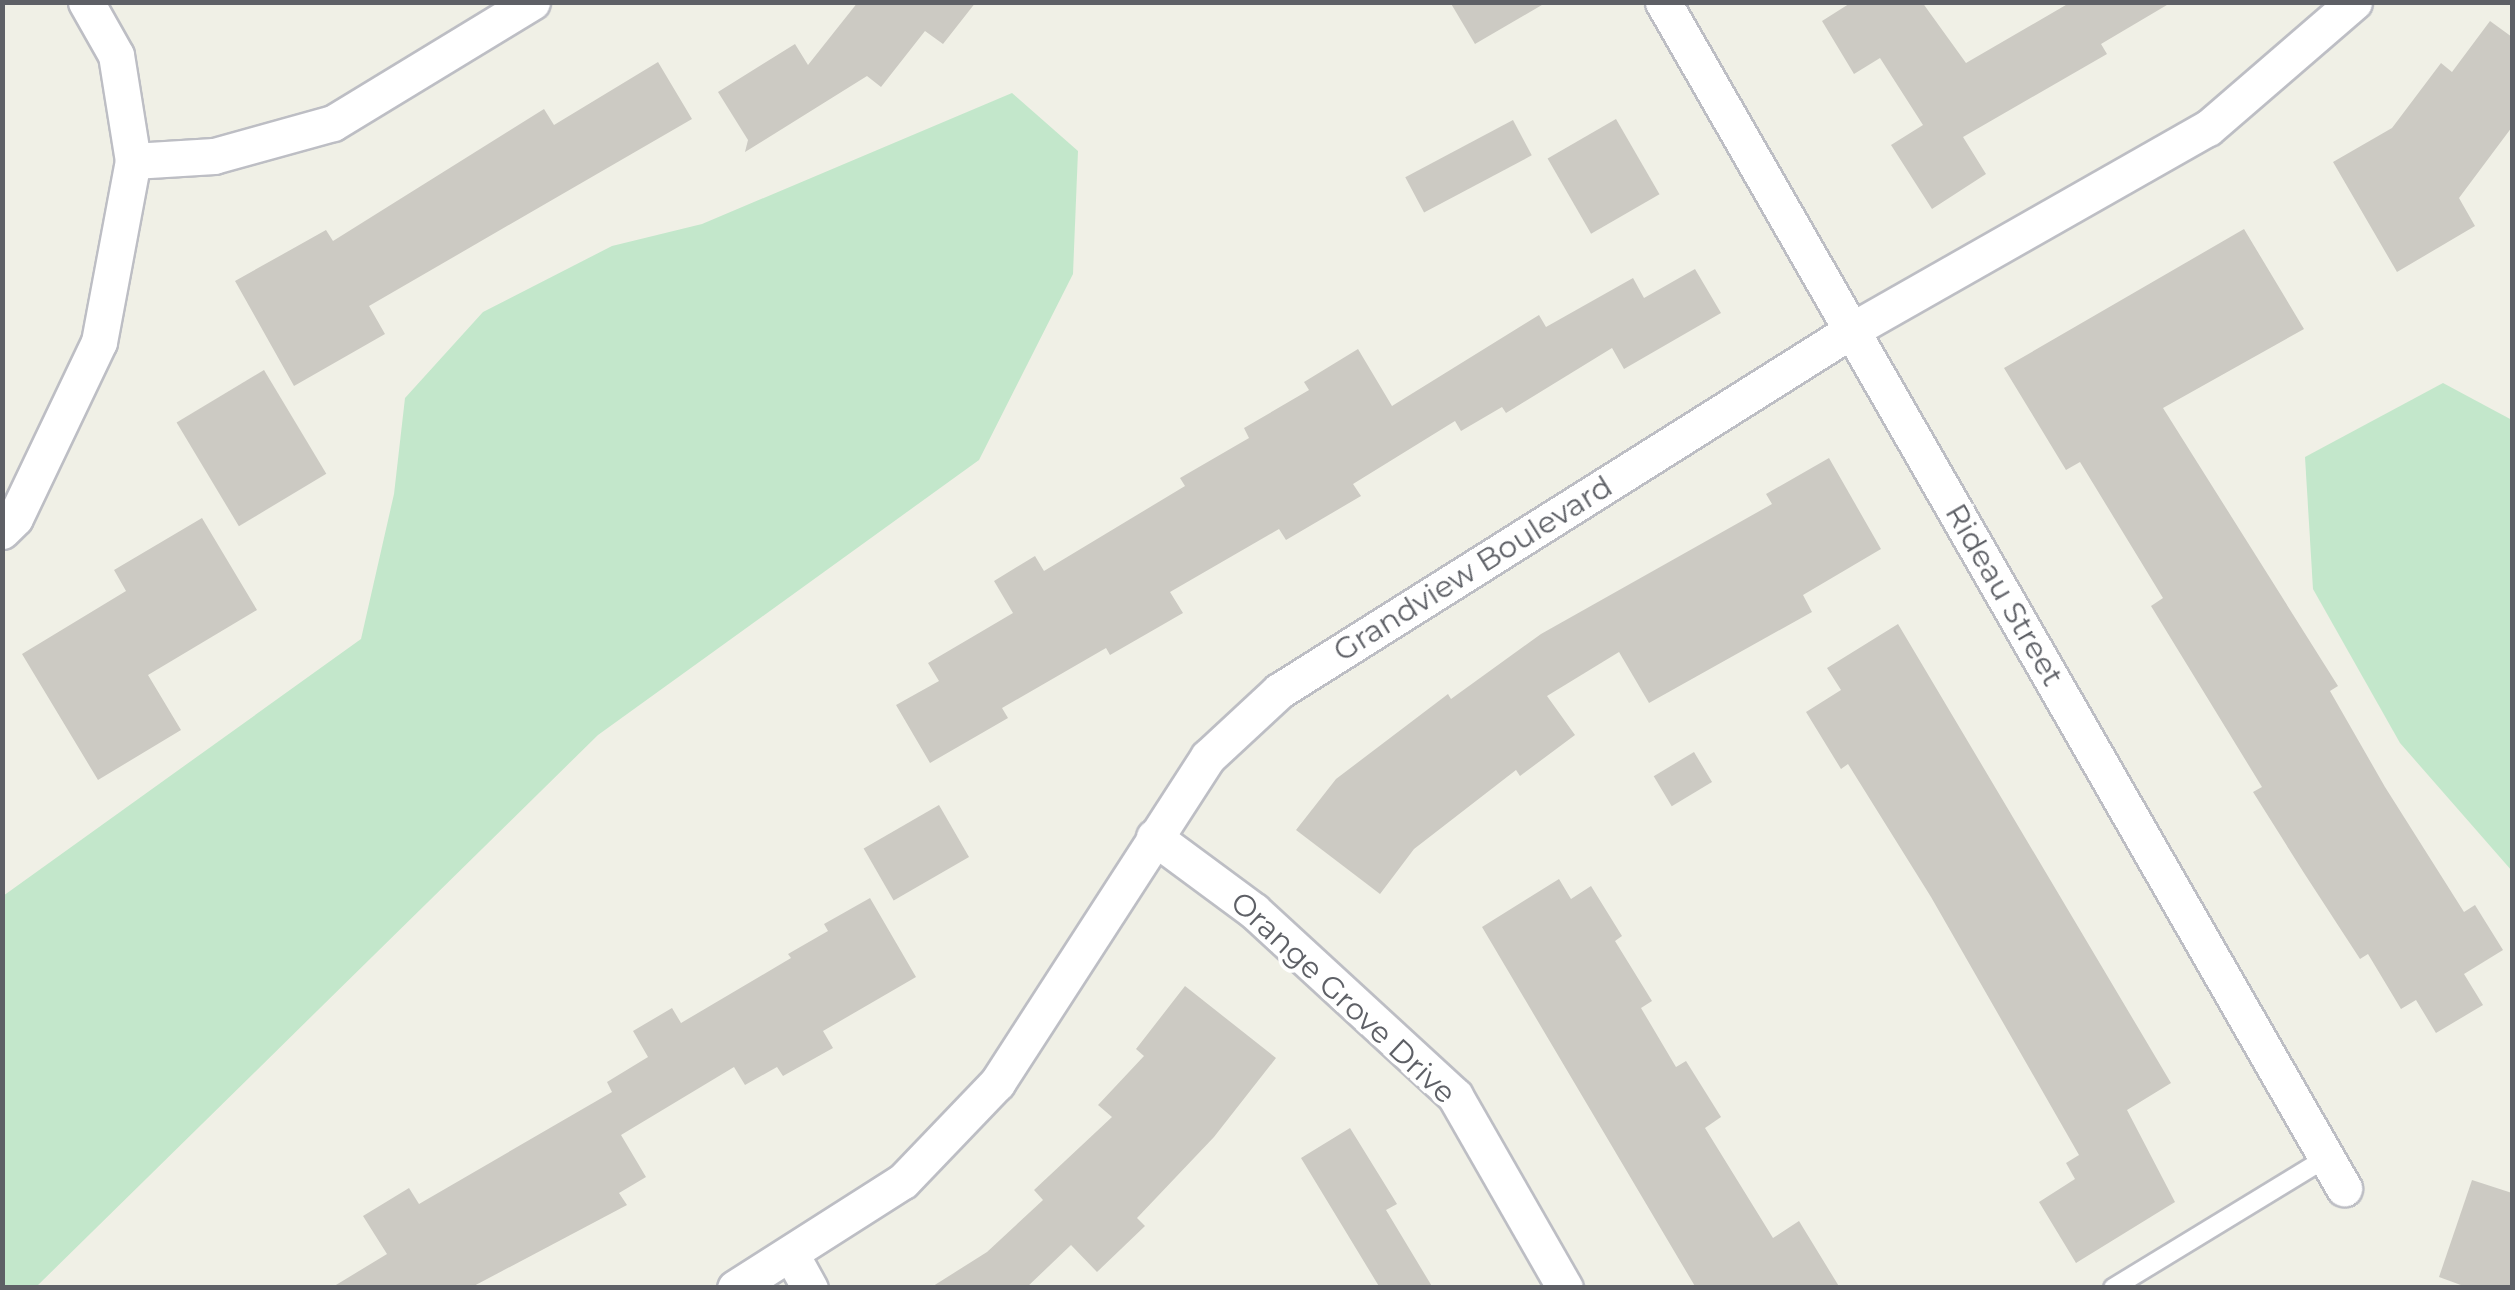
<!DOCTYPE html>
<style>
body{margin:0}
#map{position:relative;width:2515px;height:1290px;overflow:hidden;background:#f0f0e6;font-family:Montserrat,sans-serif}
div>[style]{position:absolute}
.green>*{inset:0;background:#c3e7cb}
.building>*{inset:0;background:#cccac3;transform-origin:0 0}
.roads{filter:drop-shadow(2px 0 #bdbec4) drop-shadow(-2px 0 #bdbec4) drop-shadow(0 2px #bdbec4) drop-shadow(0 -2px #bdbec4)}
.lane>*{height:18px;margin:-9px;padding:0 9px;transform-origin:9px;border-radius:9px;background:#fff}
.street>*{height:35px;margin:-17.5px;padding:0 17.5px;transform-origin:17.5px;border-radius:17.5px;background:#fff}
span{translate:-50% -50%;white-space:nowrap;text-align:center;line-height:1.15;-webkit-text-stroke:8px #fff;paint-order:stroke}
.street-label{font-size:30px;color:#5e6066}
.frame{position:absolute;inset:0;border:5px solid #5e6066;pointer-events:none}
</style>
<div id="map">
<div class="green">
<div style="clip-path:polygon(1012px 93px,1078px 151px,1073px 274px,979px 460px,598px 735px,36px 1287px,3px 1287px,3px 896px,361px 639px,394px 494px,405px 398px,483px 312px,612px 246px,702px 224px)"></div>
<div style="clip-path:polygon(2443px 383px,2512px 420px,2512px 871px,2400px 743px,2313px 589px,2305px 457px)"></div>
</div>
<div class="building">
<div style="clip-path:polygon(858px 2px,976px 2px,943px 44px,925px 31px,881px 87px,867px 76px,745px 152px,748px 140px,718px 92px,795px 44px,808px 65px)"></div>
<div style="clip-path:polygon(1450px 2px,1547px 2px,1475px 44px)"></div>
<div style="clip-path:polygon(1852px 2px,1922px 2px,1966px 63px,2071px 2px,2172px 2px,2101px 44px,2107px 54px,1963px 137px,1986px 174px,1932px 209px,1891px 145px,1923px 125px,1880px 58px,1854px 74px,1822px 21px)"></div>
<div style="clip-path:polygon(2490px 21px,2512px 37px,2512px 127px,2459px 198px,2475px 226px,2397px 272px,2333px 162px,2392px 128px,2441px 63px,2452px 72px)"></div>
<div style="clip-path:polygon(658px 62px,692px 119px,369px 306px,385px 334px,294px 386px,235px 281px,326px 230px,333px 241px,544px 109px,554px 125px)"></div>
<div style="left:1616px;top:119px;width:87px;height:79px;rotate:60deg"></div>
<div style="left:1513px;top:120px;width:40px;height:122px;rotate:62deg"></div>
<div style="clip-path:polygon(2244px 229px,2304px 329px,2163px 408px,2338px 686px,2330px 691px,2385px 787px,2464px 912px,2475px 905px,2503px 950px,2464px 974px,2483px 1005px,2436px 1033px,2416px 1000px,2401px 1009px,2368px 954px,2360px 959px,2304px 873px,2253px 792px,2262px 787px,2151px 606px,2163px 598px,2080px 462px,2066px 470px,2004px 368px)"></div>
<div style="clip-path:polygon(1695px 269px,1721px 313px,1624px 369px,1612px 348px,1506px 413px,1502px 407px,1461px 431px,1455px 421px,1353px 484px,1361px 496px,1286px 540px,1279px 529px,1170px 592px,1183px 613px,1110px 655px,1106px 648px,1002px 708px,1008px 718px,930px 763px,896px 705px,939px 681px,928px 663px,1013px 613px,994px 581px,1035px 556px,1044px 571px,1185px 486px,1180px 478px,1249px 438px,1244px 428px,1309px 390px,1304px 382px,1358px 349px,1392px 406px,1539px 315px,1546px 327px,1633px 278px,1644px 298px)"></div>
<div style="left:264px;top:370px;width:121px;height:102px;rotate:59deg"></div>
<div style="clip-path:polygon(1829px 458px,1881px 549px,1803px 595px,1812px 612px,1649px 703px,1619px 652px,1547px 696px,1575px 735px,1520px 776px,1516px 770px,1414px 849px,1380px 894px,1296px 830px,1336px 779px,1448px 694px,1451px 699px,1541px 634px,1772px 504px,1766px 494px)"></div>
<div style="clip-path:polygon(202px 518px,257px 610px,148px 675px,181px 730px,98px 780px,22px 654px,126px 591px,114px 570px)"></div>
<div style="clip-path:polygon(1898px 624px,2171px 1083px,2127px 1110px,2175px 1202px,2076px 1263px,2039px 1202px,2075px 1179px,2066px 1163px,2079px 1155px,1931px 897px,1848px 764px,1841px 769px,1806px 712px,1841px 690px,1827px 668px)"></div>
<div style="left:1694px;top:752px;width:35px;height:47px;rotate:59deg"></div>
<div style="left:939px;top:805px;width:60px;height:87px;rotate:60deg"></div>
<div style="clip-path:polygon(1559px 879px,1571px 899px,1591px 886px,1622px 936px,1615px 941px,1652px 1001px,1641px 1008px,1676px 1067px,1686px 1061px,1721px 1117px,1705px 1128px,1773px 1238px,1799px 1221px,1840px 1288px,1696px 1288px,1482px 927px)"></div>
<div style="clip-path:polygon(870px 898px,916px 977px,823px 1031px,833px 1048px,783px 1076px,777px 1067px,745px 1085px,734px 1067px,621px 1135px,646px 1177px,619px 1193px,627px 1205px,470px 1288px,331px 1288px,387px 1254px,363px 1216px,409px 1188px,419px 1204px,612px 1092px,607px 1082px,648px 1057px,633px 1031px,672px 1008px,681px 1023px,791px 958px,788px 954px,828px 931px,824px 924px)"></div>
<div style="clip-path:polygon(1185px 986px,1276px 1058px,1214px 1137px,1137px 1218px,1145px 1226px,1097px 1272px,1071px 1245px,1026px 1288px,930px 1288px,987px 1252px,1043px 1200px,1034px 1190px,1112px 1117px,1098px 1105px,1144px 1056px,1136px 1049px)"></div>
<div style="clip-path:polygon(1350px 1128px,1397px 1204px,1386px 1210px,1433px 1288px,1380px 1288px,1301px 1158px)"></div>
<div style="clip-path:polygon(2472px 1180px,2512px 1193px,2512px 1288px,2469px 1288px,2439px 1277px)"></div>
</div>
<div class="roads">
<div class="lane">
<div style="left:2113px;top:1288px;width:250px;rotate:-31.4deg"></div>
</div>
<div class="street">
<div style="left:1663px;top:2px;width:1368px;rotate:60.14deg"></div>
<div style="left:133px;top:161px;width:81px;rotate:-3.5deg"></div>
<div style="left:214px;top:156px;width:123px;rotate:-15.5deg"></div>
<div style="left:333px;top:123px;width:233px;rotate:-31.3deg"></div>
<div style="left:2px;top:531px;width:18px;rotate:-45deg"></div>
<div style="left:15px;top:518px;width:195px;rotate:-64.5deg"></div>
<div style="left:99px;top:342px;width:184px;rotate:-79.4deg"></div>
<div style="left:133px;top:161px;width:107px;rotate:-99.1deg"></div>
<div style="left:116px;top:55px;width:61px;rotate:-119.5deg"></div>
<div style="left:1154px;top:837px;width:124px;rotate:36.5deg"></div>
<div style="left:1254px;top:911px;width:273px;rotate:42.6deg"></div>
<div style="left:1455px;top:1096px;width:221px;rotate:60.2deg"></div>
<div style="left:792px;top:1256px;width:37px;rotate:61deg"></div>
<div style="left:735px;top:1288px;width:199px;rotate:-32.5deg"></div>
<div style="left:903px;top:1181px;width:136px;rotate:-46.2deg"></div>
<div style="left:997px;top:1083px;width:388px;rotate:-57.1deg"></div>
<div style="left:1208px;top:757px;width:97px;rotate:-42.9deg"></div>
<div style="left:1279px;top:691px;width:677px;rotate:-32.21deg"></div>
<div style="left:1852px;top:330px;width:409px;rotate:-29.6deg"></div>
<div style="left:2208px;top:128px;width:193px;rotate:-40.8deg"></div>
</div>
</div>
<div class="street-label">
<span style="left:1473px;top:569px;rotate:-32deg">Grandview Boulevard</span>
<span style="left:2004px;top:595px;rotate:60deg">Rideau Street</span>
<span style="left:1343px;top:998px;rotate:43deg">Orange Grove Drive</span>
</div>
<div class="frame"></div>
</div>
